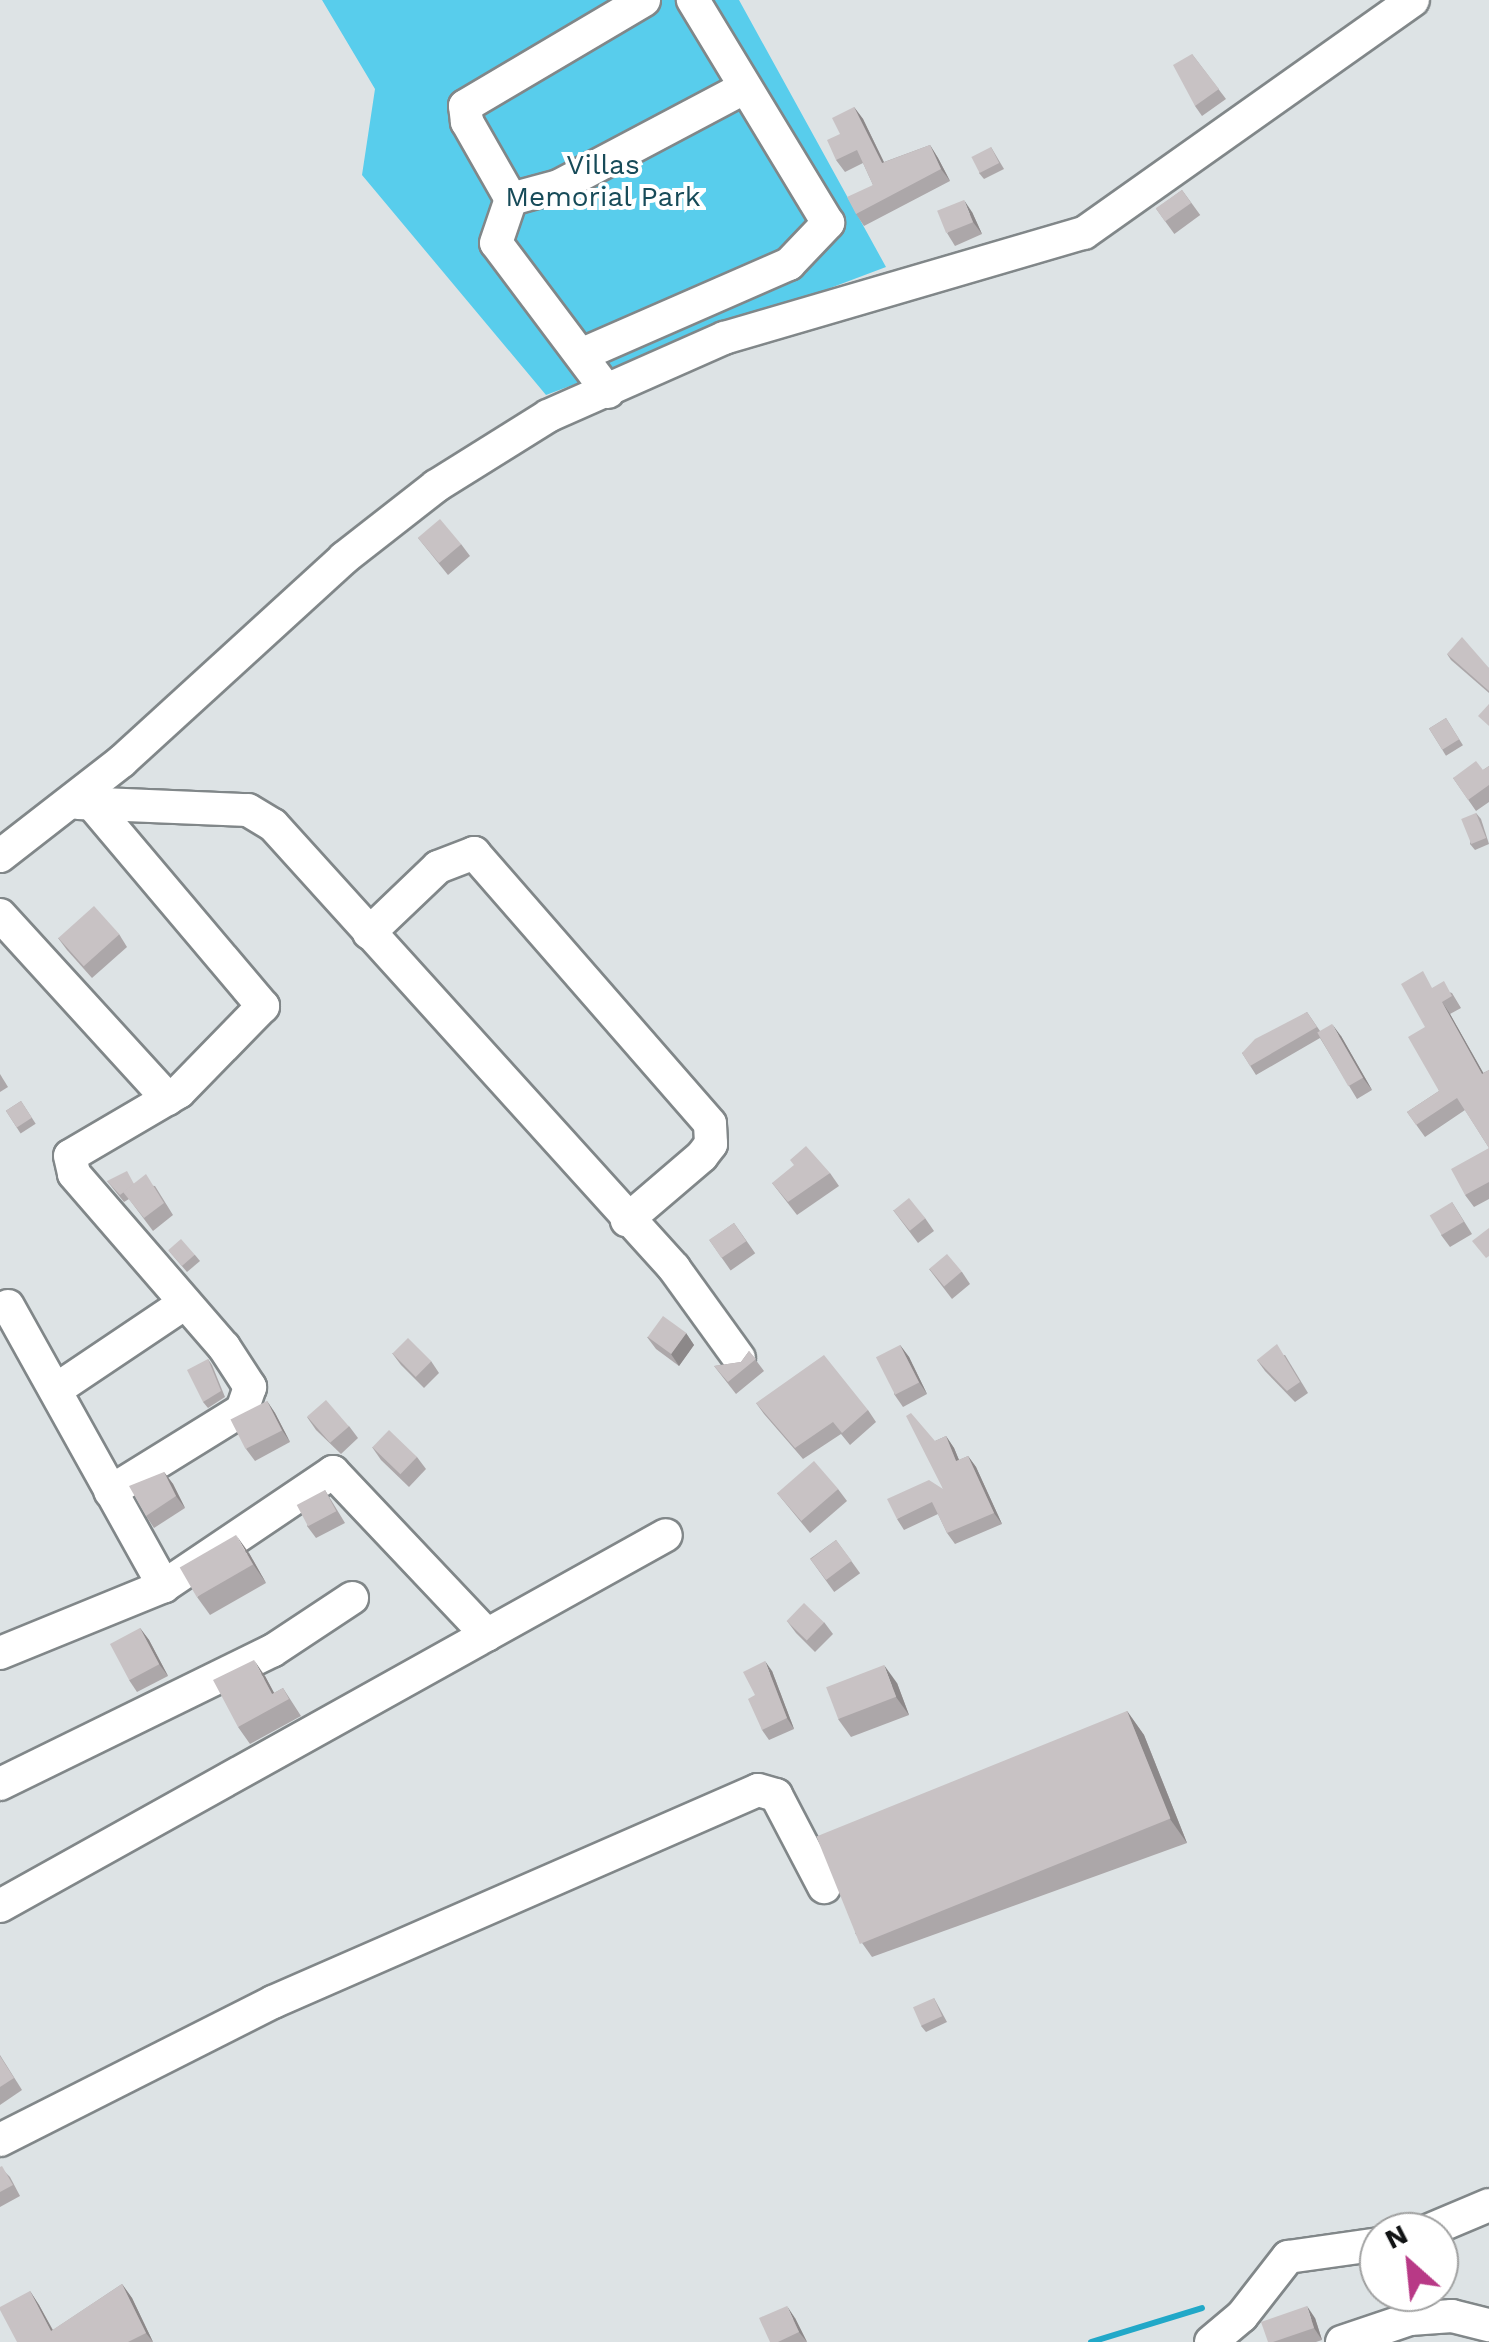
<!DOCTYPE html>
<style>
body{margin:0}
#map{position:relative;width:1489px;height:2342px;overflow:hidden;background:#dde3e5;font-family:"Work Sans",sans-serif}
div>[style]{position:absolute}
.green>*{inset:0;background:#58cdec}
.stream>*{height:6px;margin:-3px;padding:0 3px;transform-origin:3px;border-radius:3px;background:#21a8c8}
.roads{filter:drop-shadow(2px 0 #818789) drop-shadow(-2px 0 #818789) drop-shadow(0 2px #818789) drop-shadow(0 -2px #818789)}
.minor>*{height:32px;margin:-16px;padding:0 16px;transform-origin:16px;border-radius:16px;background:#fff}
.wall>*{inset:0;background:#aca7a9;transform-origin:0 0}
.shaded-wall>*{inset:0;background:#8c8889}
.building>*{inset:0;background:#c8c2c4;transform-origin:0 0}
span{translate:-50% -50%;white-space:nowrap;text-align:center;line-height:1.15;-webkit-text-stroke:8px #fff;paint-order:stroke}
.park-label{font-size:28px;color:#174b59}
.north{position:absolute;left:1359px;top:2212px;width:100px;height:100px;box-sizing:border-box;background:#fff;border:2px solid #a0a1a1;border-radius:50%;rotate:333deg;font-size:28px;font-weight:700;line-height:40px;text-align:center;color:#111314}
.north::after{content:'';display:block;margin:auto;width:35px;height:45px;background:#b83986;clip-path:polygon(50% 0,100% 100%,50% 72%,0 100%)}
</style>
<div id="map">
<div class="green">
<div style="clip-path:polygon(322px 0,739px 0,886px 267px,546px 395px,362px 175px,375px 89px)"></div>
</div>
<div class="stream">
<div style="left:1091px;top:2342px;width:116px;rotate:-17deg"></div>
</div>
<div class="roads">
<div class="minor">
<div style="left:511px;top:199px;width:50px;rotate:-15.2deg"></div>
<div style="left:559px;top:186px;width:209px;rotate:-27.9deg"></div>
<div style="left:583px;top:354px;width:225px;rotate:-23.6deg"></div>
<div style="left:789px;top:264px;width:57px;rotate:-46.4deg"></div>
<div style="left:828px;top:223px;width:261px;rotate:-121.2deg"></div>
<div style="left:608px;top:392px;width:186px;rotate:-126.9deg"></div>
<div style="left:496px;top:243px;width:46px;rotate:-71.2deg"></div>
<div style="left:511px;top:199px;width:89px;rotate:-119.7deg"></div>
<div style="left:467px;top:122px;width:16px;rotate:-97deg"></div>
<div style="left:465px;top:106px;width:208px;rotate:-30.6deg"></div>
<div style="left:78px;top:803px;width:170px;rotate:2.4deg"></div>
<div style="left:248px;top:810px;width:29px;rotate:31deg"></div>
<div style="left:273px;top:825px;width:598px;rotate:47.85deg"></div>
<div style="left:674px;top:1268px;width:111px;rotate:54.2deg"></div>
<div style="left:92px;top:804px;width:265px;rotate:49.8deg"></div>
<div style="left:263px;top:1006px;width:120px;rotate:134.3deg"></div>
<div style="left:179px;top:1092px;width:126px;rotate:149.6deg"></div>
<div style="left:70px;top:1156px;width:18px;rotate:77deg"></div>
<div style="left:74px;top:1174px;width:229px;rotate:49.1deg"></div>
<div style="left:224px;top:1347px;width:48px;rotate:57deg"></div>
<div style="left:250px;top:1387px;width:24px;rotate:109deg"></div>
<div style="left:242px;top:1410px;width:155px;rotate:148.2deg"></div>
<div style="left:0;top:856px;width:155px;rotate:-37.9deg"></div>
<div style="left:122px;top:761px;width:301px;rotate:-42.4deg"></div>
<div style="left:344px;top:558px;width:117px;rotate:-38deg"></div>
<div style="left:436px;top:486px;width:132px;rotate:-32deg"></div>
<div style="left:548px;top:416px;width:193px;rotate:-23.9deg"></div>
<div style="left:724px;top:338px;width:375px;rotate:-16.3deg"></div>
<div style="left:1084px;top:233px;width:403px;rotate:-35.3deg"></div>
<div style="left:0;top:915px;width:249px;rotate:47.6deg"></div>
<div style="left:369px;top:933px;width:95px;rotate:-43.7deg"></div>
<div style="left:438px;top:867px;width:39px;rotate:-21deg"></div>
<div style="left:474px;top:853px;width:359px;rotate:48.9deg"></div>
<div style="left:710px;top:1124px;width:20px;rotate:87deg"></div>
<div style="left:711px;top:1144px;width:15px;rotate:127deg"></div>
<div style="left:702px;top:1156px;width:99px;rotate:139.5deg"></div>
<div style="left:8px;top:1306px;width:321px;rotate:60.9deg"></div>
<div style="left:57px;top:1389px;width:154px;rotate:-33.9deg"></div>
<div style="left:0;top:1653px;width:177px;rotate:-22.2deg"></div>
<div style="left:164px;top:1586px;width:204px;rotate:-34deg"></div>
<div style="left:333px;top:1472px;width:224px;rotate:46.6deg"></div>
<div style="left:0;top:1784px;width:303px;rotate:-26.1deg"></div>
<div style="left:272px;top:1651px;width:96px;rotate:-33.5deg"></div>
<div style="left:0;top:1906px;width:762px;rotate:-29.12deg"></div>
<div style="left:0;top:2140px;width:306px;rotate:-26.8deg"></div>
<div style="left:273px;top:2002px;width:529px;rotate:-23.61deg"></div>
<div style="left:758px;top:1790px;width:19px;rotate:16deg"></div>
<div style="left:776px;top:1795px;width:104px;rotate:62.4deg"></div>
<div style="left:1425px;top:2232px;width:69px;rotate:-22.9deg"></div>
<div style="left:1211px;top:2342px;width:40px;rotate:-40deg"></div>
<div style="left:1242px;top:2316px;width:75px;rotate:-52.1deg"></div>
<div style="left:1288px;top:2257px;width:92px;rotate:-8.1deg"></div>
<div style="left:1342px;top:2342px;width:72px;rotate:-18.7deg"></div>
<div style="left:1410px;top:2319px;width:42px;rotate:-4.1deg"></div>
<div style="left:1452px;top:2316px;width:38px;rotate:14deg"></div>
</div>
</div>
<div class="wall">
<div style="clip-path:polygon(1192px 54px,1226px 99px,1202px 116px,1195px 106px)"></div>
<div style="clip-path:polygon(854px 107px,863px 119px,884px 162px,930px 145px,938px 158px,950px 181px,864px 226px,856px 214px,873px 185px,863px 163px,845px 172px,836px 160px)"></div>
<div style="clip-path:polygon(991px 147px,1004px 169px,984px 179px,979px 173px)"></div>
<div style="left:1182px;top:190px;width:31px;height:32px;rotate:54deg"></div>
<div style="clip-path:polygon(972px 212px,982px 234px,955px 246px,947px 233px)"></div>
<div style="clip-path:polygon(418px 538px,461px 544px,470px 556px,448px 575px)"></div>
<div style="clip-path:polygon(1447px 654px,1489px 668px,1489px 693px,1451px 660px)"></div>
<div style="left:1446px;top:718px;width:32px;height:20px;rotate:58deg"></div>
<div style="clip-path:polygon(1489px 766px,1489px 802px,1476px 811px,1453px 778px,1483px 770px)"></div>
<div style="clip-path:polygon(1476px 813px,1481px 819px,1489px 844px,1475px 850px,1470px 844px)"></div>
<div style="clip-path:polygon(119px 934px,127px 947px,92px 978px,67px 950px,58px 938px)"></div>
<div style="clip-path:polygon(1434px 987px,1452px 993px,1461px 1008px,1450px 1014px,1483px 1073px,1489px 1070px,1489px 1199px,1474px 1207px,1465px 1195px,1489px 1148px,1465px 1110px,1425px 1137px,1407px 1112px,1439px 1091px,1425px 1027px)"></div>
<div style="clip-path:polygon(1307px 1012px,1320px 1031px,1341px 1036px,1372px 1090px,1357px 1099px,1320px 1038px,1256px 1075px,1242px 1053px)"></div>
<div style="clip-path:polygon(0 1074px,8px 1087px,0 1092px)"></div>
<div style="left:21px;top:1101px;width:27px;height:18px;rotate:57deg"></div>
<div style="clip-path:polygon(830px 1173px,839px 1186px,797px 1215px,772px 1183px)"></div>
<div style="clip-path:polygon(107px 1181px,155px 1186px,173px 1215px,153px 1231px,129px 1199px,124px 1202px)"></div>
<div style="clip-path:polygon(1452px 1202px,1472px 1234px,1450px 1247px,1441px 1235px)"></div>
<div style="clip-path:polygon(893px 1210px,925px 1218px,934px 1231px,918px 1243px)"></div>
<div style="left:734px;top:1223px;width:37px;height:30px;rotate:55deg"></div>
<div style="clip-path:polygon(169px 1251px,195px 1255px,200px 1261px,187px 1272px)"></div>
<div style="clip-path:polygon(929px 1269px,962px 1272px,970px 1284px,952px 1299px)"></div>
<div style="clip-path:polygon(686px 1333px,694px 1345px,679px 1366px,656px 1349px,647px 1337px)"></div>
<div style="clip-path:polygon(900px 1345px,909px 1357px,927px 1394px,903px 1407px,894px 1394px)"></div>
<div style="clip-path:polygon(749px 1351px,764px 1371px,736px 1394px,714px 1366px,741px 1362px)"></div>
<div style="clip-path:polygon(392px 1353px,431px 1361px,439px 1373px,424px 1388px,401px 1365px)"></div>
<div style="clip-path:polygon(1285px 1355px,1308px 1393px,1295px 1402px,1265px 1371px,1257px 1360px)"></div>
<div style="clip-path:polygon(208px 1359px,212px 1365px,225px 1397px,208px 1408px,203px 1402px)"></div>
<div style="clip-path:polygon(267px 1401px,275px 1413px,290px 1442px,255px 1461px,246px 1449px)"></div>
<div style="clip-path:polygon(756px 1403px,868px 1410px,876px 1422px,850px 1445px,841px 1434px,803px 1459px,764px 1414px)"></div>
<div style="clip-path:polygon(307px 1417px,349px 1426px,358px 1438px,341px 1454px,316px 1430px)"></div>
<div style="clip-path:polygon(946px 1436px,954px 1448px,959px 1460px,968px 1456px,976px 1467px,1002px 1524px,955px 1544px,947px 1533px,938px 1514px,904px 1530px,897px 1519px,943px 1489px,935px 1441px)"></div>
<div style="clip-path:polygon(372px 1447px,417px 1457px,426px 1469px,409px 1487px,381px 1460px)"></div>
<div style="clip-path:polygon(164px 1472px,173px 1484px,185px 1508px,154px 1528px,146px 1516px)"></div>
<div style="clip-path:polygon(838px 1489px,847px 1501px,810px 1533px,777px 1493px)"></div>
<div style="clip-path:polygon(325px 1490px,345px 1523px,316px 1538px,307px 1526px)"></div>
<div style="left:836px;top:1540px;width:41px;height:32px;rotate:54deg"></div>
<div style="clip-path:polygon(249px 1553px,266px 1583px,210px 1615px,197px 1597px)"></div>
<div style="clip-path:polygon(787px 1621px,824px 1622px,833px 1634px,815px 1652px,796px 1633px)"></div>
<div style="clip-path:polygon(140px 1628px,149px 1640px,168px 1676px,137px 1692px,129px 1680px)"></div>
<div style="clip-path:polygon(772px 1671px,794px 1729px,769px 1740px,762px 1730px,755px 1695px)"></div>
<div style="clip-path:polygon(265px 1676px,274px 1693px,283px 1688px,301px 1716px,250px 1744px,238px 1727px)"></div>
<div style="clip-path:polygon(897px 1683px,909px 1715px,851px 1737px,838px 1719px)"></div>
<div style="clip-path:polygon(1127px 1711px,1144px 1735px,1187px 1843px,872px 1957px,855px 1933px)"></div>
<div style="clip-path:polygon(934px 1998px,947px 2022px,926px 2032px,921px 2026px)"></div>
<div style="clip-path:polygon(0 2055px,22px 2090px,0 2105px)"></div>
<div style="clip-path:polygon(0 2167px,10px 2177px,20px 2196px,0 2207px)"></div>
<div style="clip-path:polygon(122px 2284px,132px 2298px,153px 2342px,17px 2342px,30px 2291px,39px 2305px,53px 2330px)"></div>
<div style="clip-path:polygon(795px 2318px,807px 2342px,770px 2342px)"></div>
<div style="clip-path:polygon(1315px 2318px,1322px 2340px,1316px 2342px,1268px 2342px)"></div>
</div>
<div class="shaded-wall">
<div style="clip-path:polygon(854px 107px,863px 119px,890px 175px,882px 163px)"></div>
<div style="clip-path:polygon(930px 145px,938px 158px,950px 181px,941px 169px)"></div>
<div style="clip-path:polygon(964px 200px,972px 212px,982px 234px,973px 222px)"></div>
<div style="clip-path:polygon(1442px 1002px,1450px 1014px,1489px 1083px,1482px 1074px)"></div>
<div style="clip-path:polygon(1332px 1024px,1341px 1036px,1372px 1090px,1363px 1078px)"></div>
<div style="clip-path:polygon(686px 1333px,694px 1345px,679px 1366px,671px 1354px)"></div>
<div style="clip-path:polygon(900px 1345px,909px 1357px,927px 1394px,919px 1382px)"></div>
<div style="clip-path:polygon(267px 1401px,275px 1413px,290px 1442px,282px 1430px)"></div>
<div style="clip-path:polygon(946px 1436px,954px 1448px,964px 1472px,956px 1461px)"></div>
<div style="clip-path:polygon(968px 1456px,976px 1467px,1002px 1524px,994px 1513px)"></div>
<div style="clip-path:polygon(164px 1472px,173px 1484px,185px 1508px,176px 1496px)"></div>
<div style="clip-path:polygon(236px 1535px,249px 1553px,266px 1583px,253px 1564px)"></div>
<div style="clip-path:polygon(140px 1628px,149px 1640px,168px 1676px,159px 1664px)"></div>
<div style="clip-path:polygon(254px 1660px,265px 1676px,280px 1704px,272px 1694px)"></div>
<div style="clip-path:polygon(765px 1661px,772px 1671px,794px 1729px,787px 1718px)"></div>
<div style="clip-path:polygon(884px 1665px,897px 1683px,909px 1715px,896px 1697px)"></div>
<div style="clip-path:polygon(1127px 1711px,1144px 1735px,1187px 1843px,1170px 1819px)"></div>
<div style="clip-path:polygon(122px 2284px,132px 2298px,153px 2342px,146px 2333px)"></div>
<div style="clip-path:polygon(30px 2291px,39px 2305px,59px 2342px,51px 2331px)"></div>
<div style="clip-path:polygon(787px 2306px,795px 2318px,807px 2342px,799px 2332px)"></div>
<div style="clip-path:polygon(1307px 2306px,1315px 2318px,1322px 2340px,1314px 2328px)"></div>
</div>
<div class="building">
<div style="clip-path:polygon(1192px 54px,1219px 89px,1195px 106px,1173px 65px)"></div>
<div style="clip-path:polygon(854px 107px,882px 163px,930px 145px,941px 169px,856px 214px,847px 197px,873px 185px,857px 150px,836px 160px,827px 140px,840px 134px,832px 118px)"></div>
<div style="left:991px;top:147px;width:18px;height:22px;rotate:63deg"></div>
<div style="left:1182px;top:190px;width:16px;height:32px;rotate:55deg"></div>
<div style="left:964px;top:200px;width:24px;height:29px;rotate:68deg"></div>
<div style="left:440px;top:519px;width:33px;height:29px;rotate:50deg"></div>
<div style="clip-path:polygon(1462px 637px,1489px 668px,1489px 691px,1447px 654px)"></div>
<div style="clip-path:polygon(1489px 704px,1489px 726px,1478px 716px)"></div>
<div style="left:1446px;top:718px;width:25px;height:20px;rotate:58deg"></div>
<div style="clip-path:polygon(1476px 761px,1483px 770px,1489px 766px,1489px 785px,1468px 800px,1453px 778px)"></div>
<div style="left:1476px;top:813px;width:27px;height:16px;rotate:68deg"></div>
<div style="left:94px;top:906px;width:38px;height:48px;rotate:48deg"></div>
<div style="clip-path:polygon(1423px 971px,1432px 988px,1444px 981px,1452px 996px,1442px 1002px,1482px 1074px,1489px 1070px,1489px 1182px,1465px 1195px,1451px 1169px,1489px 1148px,1457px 1098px,1416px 1125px,1407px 1112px,1439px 1091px,1408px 1037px,1425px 1027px,1401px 984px)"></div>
<div style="clip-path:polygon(1307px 1012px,1317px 1027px,1250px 1066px,1242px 1053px,1255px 1039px)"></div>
<div style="left:1332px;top:1024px;width:62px;height:17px;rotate:60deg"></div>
<div style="left:21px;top:1101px;width:20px;height:18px;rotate:57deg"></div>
<div style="clip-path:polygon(806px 1146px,830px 1173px,788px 1202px,772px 1183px,794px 1165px,790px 1160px)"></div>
<div style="clip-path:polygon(127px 1171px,134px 1184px,120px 1195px,107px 1181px)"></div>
<div style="clip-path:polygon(146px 1174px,164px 1203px,144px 1218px,123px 1192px)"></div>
<div style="left:909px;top:1198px;width:26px;height:20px;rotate:51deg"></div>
<div style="left:1452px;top:1202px;width:23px;height:26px;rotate:59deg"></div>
<div style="left:734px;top:1223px;width:22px;height:30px;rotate:56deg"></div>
<div style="clip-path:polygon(1489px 1228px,1489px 1256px,1486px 1258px,1472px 1241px)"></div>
<div style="left:181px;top:1239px;width:21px;height:17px;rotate:49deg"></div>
<div style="left:947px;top:1254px;width:23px;height:23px;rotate:50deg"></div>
<div style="left:663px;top:1316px;width:29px;height:26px;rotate:36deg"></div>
<div style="left:408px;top:1338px;width:33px;height:22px;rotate:45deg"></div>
<div style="clip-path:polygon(1277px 1344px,1300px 1382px,1287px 1391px,1257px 1360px)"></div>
<div style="left:900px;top:1345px;width:42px;height:27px;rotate:63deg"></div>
<div style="clip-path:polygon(749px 1351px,756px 1359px,728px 1382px,714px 1366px,741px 1362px)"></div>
<div style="clip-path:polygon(824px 1355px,868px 1410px,842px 1433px,833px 1422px,795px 1448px,756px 1403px)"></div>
<div style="clip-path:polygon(208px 1359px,221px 1391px,203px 1402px,187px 1370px)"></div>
<div style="left:326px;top:1400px;width:35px;height:25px;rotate:49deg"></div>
<div style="left:267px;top:1401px;width:33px;height:41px;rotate:63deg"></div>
<div style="clip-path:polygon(911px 1413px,935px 1441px,946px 1436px,956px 1461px,968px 1456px,994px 1513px,947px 1533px,932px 1502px,897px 1519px,887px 1499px,929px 1480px,943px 1489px,906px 1416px)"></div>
<div style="left:389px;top:1430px;width:39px;height:24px;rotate:44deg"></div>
<div style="left:814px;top:1461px;width:37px;height:49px;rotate:49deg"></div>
<div style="clip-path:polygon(164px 1472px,176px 1496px,146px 1516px,129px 1486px)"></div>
<div style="left:325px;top:1490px;width:24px;height:32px;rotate:62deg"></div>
<div style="left:236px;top:1535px;width:34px;height:65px;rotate:60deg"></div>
<div style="left:836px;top:1540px;width:26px;height:32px;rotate:53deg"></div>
<div style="left:804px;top:1603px;width:28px;height:25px;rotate:44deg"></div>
<div style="left:140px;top:1628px;width:41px;height:34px;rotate:62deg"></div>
<div style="clip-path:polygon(254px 1660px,272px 1694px,283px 1688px,289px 1699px,238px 1727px,213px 1680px)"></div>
<div style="clip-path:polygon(765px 1661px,787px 1718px,762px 1730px,748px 1699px,755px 1695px,743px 1672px)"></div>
<div style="left:884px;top:1665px;width:34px;height:62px;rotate:69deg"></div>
<div style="left:1127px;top:1711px;width:116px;height:335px;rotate:68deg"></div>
<div style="left:934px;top:1998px;width:20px;height:23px;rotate:66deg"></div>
<div style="clip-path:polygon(0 2056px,14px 2078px,0 2087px)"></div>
<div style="clip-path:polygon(2px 2166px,13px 2185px,0 2192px,0 2167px)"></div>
<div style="clip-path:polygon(122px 2284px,146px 2333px,128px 2342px,17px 2342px,0 2310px,0 2307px,30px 2291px,51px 2331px)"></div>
<div style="clip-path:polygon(787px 2306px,799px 2332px,778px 2342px,770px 2342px,759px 2318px)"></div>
<div style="clip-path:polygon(1307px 2306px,1314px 2328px,1273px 2342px,1268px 2342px,1261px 2322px)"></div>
</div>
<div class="park-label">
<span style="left:603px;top:181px">Villas<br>Memorial Park</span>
</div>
<div class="north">N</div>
</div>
